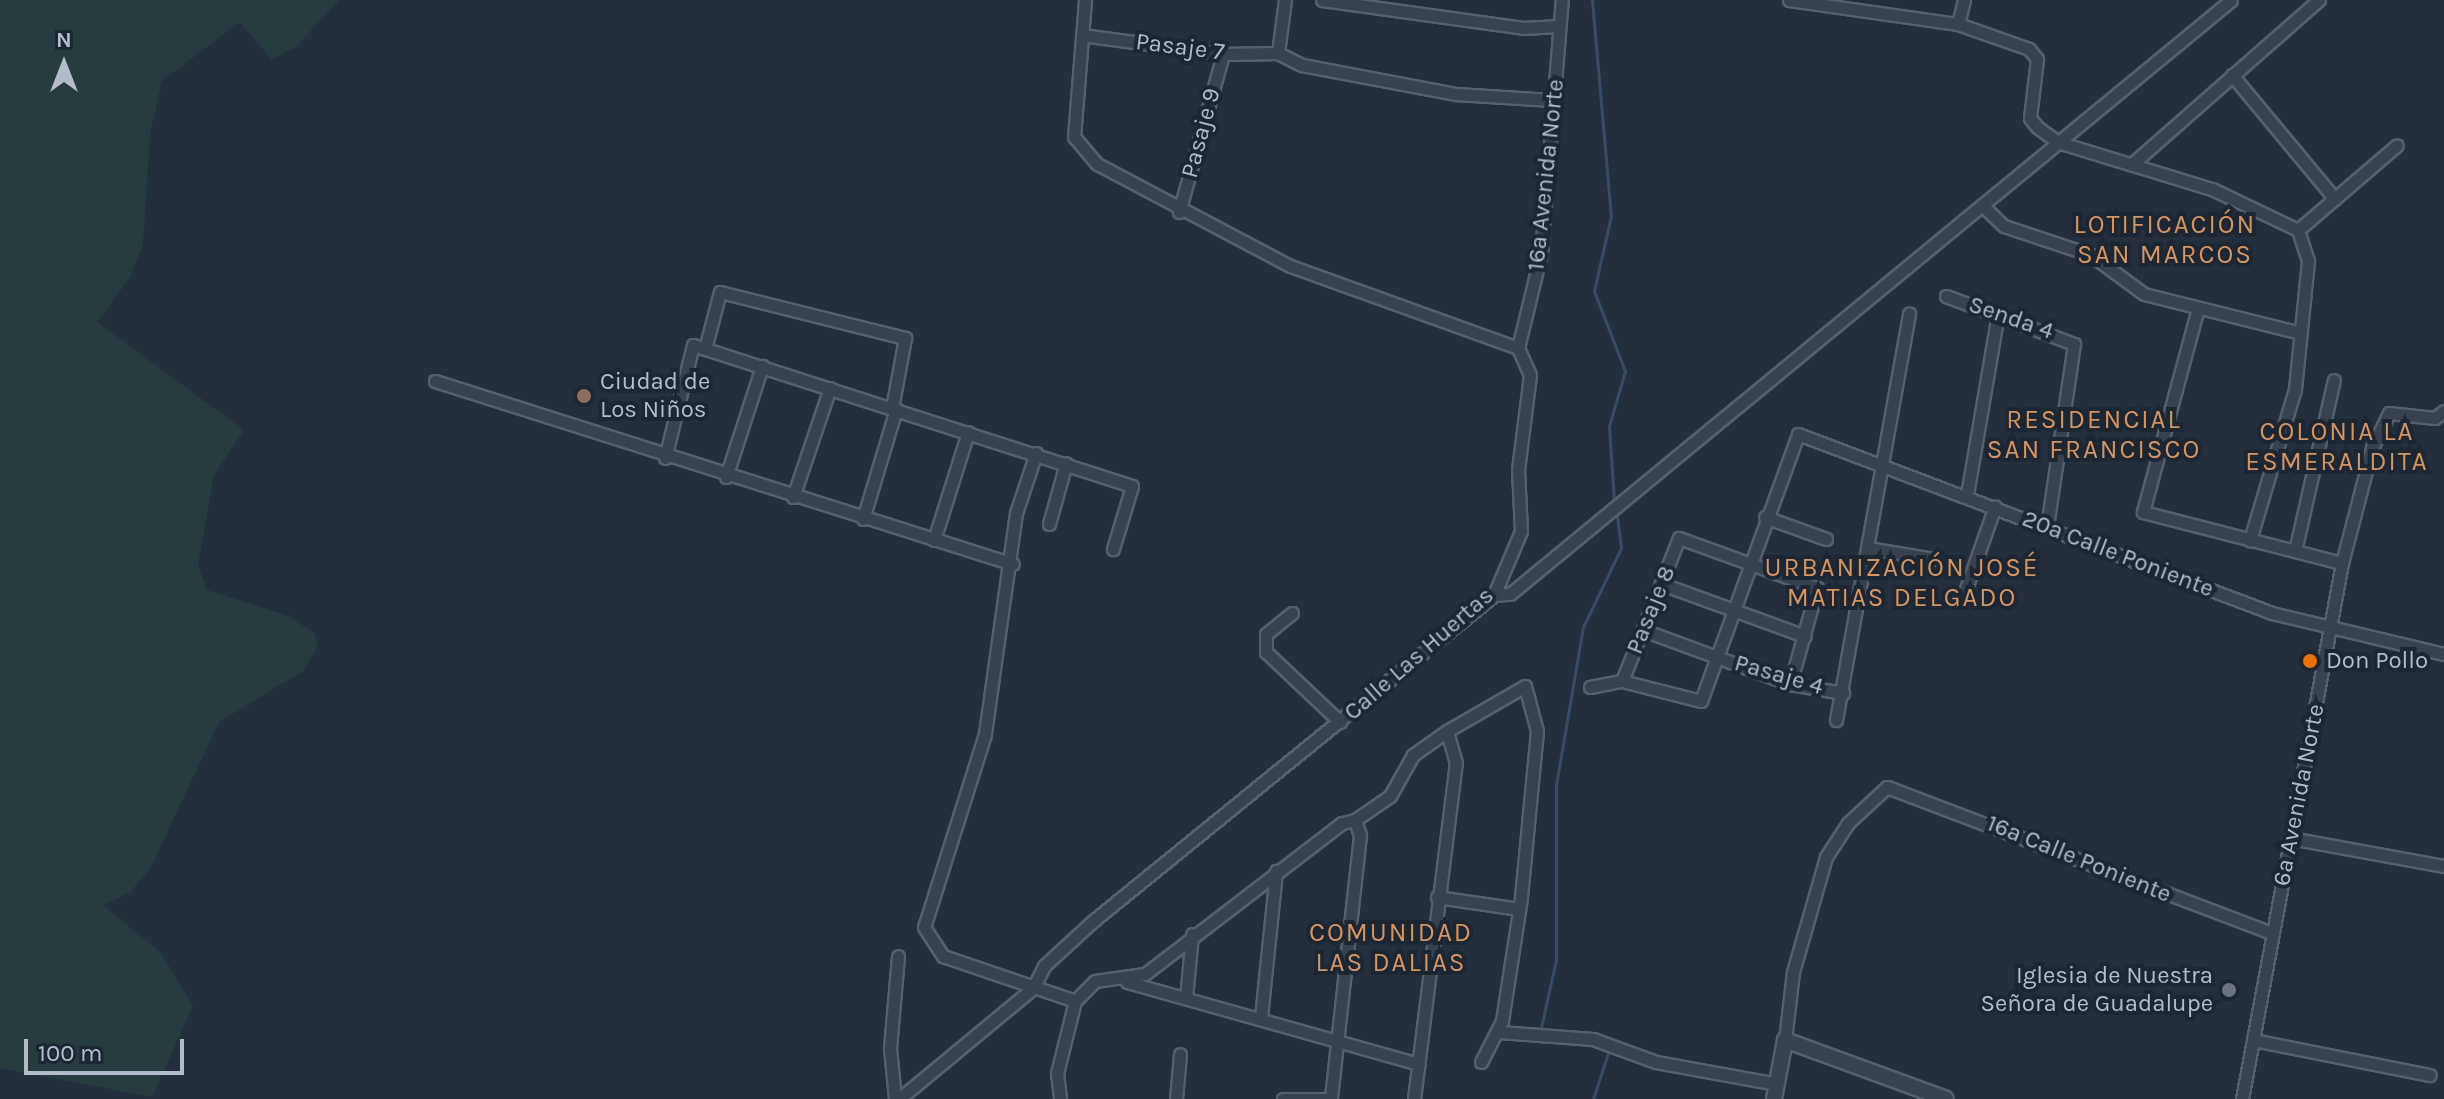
<!DOCTYPE html>
<meta charset="utf-8">
<style>
body{margin:0}
#map{position:relative;width:2444px;height:1099px;overflow:hidden;background:#242f3e;font-family:Karla,sans-serif}
div>[style]{position:absolute}
.green>*{inset:0;background:#263c3f}
.stream>*{height:3px;margin:-1.5px;padding:0 1.5px;transform-origin:1.5px;border-radius:1.5px;background:#394c67}
.roads{filter:drop-shadow(2px 0 #565f6c) drop-shadow(-2px 0 #565f6c) drop-shadow(0 2px #565f6c) drop-shadow(0 -2px #565f6c)}
.minor>*{height:11px;margin:-5.5px;padding:0 5.5px;transform-origin:5.5px;border-radius:5.5px;background:#38414e}
.tertiary>*{height:14px;margin:-7px;padding:0 7px;transform-origin:7px;border-radius:7px;background:#38414e}
.dots>*{width:22px;height:22px;translate:-50% -50%;box-sizing:border-box;border:4px solid #1d2633;border-radius:50%}
span{translate:-50% -50%;white-space:nowrap;text-align:center;line-height:1.15;-webkit-text-stroke:8px #1d2633;paint-order:stroke}
.street-label{font-size:24px;color:#b4bcc9}
.poi-label{font-size:24px;color:#b4bcc9}
.left{translate:0 -50%;text-align:left}
.right{translate:-100% -50%;text-align:right}
.neighbourhood-label{font-size:26px;color:#d59563;letter-spacing:2px}
.north{position:absolute;left:24px;top:24px;width:80px;height:80px;-webkit-text-stroke:6px #1d2633;paint-order:stroke;rotate:0deg;font-size:22px;font-weight:700;line-height:32px;text-align:center;color:#b4bcc9}
.north::after{content:'';display:block;margin:auto;width:28px;height:36px;background:#b4bcc9;clip-path:polygon(50% 0,100% 100%,50% 72%,0 100%)}
.scale{position:absolute;left:24px;top:1039px;width:160px;height:36px;box-sizing:border-box;border:4px solid #b4bcc9;border-top:0;padding-left:10px;font-size:24px;line-height:28px;white-space:nowrap;color:#b4bcc9;-webkit-text-stroke:6px #1d2633;paint-order:stroke}
</style>
<div id="map">
<div class="green">
<div style="clip-path:polygon(0 0,340px 0,295px 47px,272px 60px,240px 22px,162px 81px,150px 134px,143px 244px,129px 279px,97px 322px,244px 430px,214px 475px,198px 565px,207px 590px,289px 616px,315px 634px,318px 645px,303px 671px,219px 722px,149px 871px,129px 893px,103px 905px,161px 953px,193px 1006px,152px 1097px,0 1068px)"></div>
</div>
<div class="stream">
<div style="left:1592px;top:0;width:217px;rotate:85deg"></div>
<div style="left:1611px;top:216px;width:77px;rotate:102.8deg"></div>
<div style="left:1594px;top:291px;width:86px;rotate:68.8deg"></div>
<div style="left:1625px;top:371px;width:57px;rotate:106.2deg"></div>
<div style="left:1609px;top:426px;width:76px;rotate:86.2deg"></div>
<div style="left:1540px;top:1032px;width:74px;rotate:-77.5deg"></div>
<div style="left:1556px;top:960px;width:175px;rotate:-90deg"></div>
<div style="left:1556px;top:785px;width:160px;rotate:-80.3deg"></div>
<div style="left:1583px;top:627px;width:88px;rotate:-64.3deg"></div>
<div style="left:1621px;top:548px;width:38px;rotate:-97deg"></div>
<div style="left:1593px;top:1099px;width:52px;rotate:-71.9deg"></div>
</div>
<div class="roads">
<div class="minor">
<div style="left:1322px;top:0;width:203px;rotate:7.9deg"></div>
<div style="left:1523px;top:28px;width:36px;rotate:-3deg"></div>
<div style="left:1789px;top:0;width:171px;rotate:8.1deg"></div>
<div style="left:1958px;top:24px;width:75px;rotate:19.4deg"></div>
<div style="left:2029px;top:49px;width:13px;rotate:51deg"></div>
<div style="left:2037px;top:59px;width:59px;rotate:96.8deg"></div>
<div style="left:2030px;top:118px;width:11px;rotate:52deg"></div>
<div style="left:2037px;top:127px;width:26px;rotate:36deg"></div>
<div style="left:2058px;top:142px;width:161px;rotate:17deg"></div>
<div style="left:2212px;top:189px;width:95px;rotate:25.5deg"></div>
<div style="left:2298px;top:230px;width:33px;rotate:72deg"></div>
<div style="left:2308px;top:261px;width:129px;rotate:95.8deg"></div>
<div style="left:2295px;top:389px;width:158px;rotate:106.6deg"></div>
<div style="left:1958px;top:24px;width:25px;rotate:-76deg"></div>
<div style="left:1082px;top:35px;width:142px;rotate:7.7deg"></div>
<div style="left:1223px;top:54px;width:55px;rotate:-1deg"></div>
<div style="left:1278px;top:53px;width:27px;rotate:27deg"></div>
<div style="left:1302px;top:65px;width:157px;rotate:10.7deg"></div>
<div style="left:1456px;top:94px;width:96px;rotate:3.6deg"></div>
<div style="left:1278px;top:53px;width:53px;rotate:-82.5deg"></div>
<div style="left:2232px;top:75px;width:161px;rotate:50.3deg"></div>
<div style="left:2132px;top:164px;width:249px;rotate:-41.3deg"></div>
<div style="left:1983px;top:206px;width:29px;rotate:44deg"></div>
<div style="left:2004px;top:226px;width:92px;rotate:18.4deg"></div>
<div style="left:2091px;top:255px;width:66px;rotate:36.3deg"></div>
<div style="left:2144px;top:294px;width:161px;rotate:14deg"></div>
<div style="left:1179px;top:212px;width:164px;rotate:-74.4deg"></div>
<div style="left:2298px;top:230px;width:130px;rotate:-40.6deg"></div>
<div style="left:1946px;top:296px;width:137px;rotate:20.6deg"></div>
<div style="left:2074px;top:344px;width:185px;rotate:98.4deg"></div>
<div style="left:2198px;top:308px;width:211px;rotate:105.1deg"></div>
<div style="left:2143px;top:512px;width:205px;rotate:14.4deg"></div>
<div style="left:1518px;top:348px;width:98px;rotate:-76.4deg"></div>
<div style="left:1541px;top:253px;width:254px;rotate:-85.3deg"></div>
<div style="left:705px;top:349px;width:59px;rotate:-75.3deg"></div>
<div style="left:720px;top:292px;width:191px;rotate:14deg"></div>
<div style="left:905px;top:338px;width:71px;rotate:100.5deg"></div>
<div style="left:435px;top:381px;width:606px;rotate:17.57deg"></div>
<div style="left:1036px;top:453px;width:63px;rotate:108.4deg"></div>
<div style="left:1016px;top:513px;width:223px;rotate:98deg"></div>
<div style="left:985px;top:734px;width:202px;rotate:107.5deg"></div>
<div style="left:924px;top:927px;width:35px;rotate:57deg"></div>
<div style="left:943px;top:956px;width:139px;rotate:18.8deg"></div>
<div style="left:1075px;top:1001px;width:74px;rotate:104deg"></div>
<div style="left:1057px;top:1073px;width:26px;rotate:83deg"></div>
<div style="left:665px;top:458px;width:116px;rotate:-76.1deg"></div>
<div style="left:693px;top:345px;width:461px;rotate:17.8deg"></div>
<div style="left:1132px;top:486px;width:66px;rotate:106.8deg"></div>
<div style="left:726px;top:477px;width:117px;rotate:-72deg"></div>
<div style="left:1967px;top:495px;width:185px;rotate:-80.3deg"></div>
<div style="left:793px;top:497px;width:115px;rotate:-71.3deg"></div>
<div style="left:1765px;top:517px;width:65px;rotate:19.8deg"></div>
<div style="left:863px;top:519px;width:115px;rotate:-73.3deg"></div>
<div style="left:1049px;top:524px;width:63px;rotate:-74.4deg"></div>
<div style="left:934px;top:540px;width:113px;rotate:-72.5deg"></div>
<div style="left:1868px;top:548px;width:66px;rotate:9.6deg"></div>
<div style="left:2295px;top:551px;width:175px;rotate:-77.2deg"></div>
<div style="left:1662px;top:584px;width:152px;rotate:20deg"></div>
<div style="left:1494px;top:595px;width:16px;rotate:-4deg"></div>
<div style="left:1510px;top:594px;width:934px;rotate:-39.48deg"></div>
<div style="left:1963px;top:597px;width:96px;rotate:-70.6deg"></div>
<div style="left:1292px;top:613px;width:33px;rotate:141deg"></div>
<div style="left:1266px;top:634px;width:18px;rotate:90deg"></div>
<div style="left:1266px;top:652px;width:102px;rotate:43.4deg"></div>
<div style="left:1643px;top:630px;width:157px;rotate:20.2deg"></div>
<div style="left:1790px;top:684px;width:54px;rotate:9.6deg"></div>
<div style="left:1622px;top:681px;width:154px;rotate:-68.3deg"></div>
<div style="left:1679px;top:538px;width:147px;rotate:19.9deg"></div>
<div style="left:1817px;top:588px;width:100px;rotate:105.7deg"></div>
<div style="left:1590px;top:687px;width:33px;rotate:-11deg"></div>
<div style="left:1622px;top:681px;width:81px;rotate:14.2deg"></div>
<div style="left:1701px;top:701px;width:284px;rotate:-70deg"></div>
<div style="left:1798px;top:434px;width:507px;rotate:20.69deg"></div>
<div style="left:2272px;top:613px;width:177px;rotate:13.4deg"></div>
<div style="left:1836px;top:720px;width:413px;rotate:-79.8deg"></div>
<div style="left:1355px;top:820px;width:42px;rotate:-34.4deg"></div>
<div style="left:1390px;top:796px;width:47px;rotate:-60.7deg"></div>
<div style="left:1413px;top:755px;width:42px;rotate:-35.2deg"></div>
<div style="left:2290px;top:838px;width:157px;rotate:10.3deg"></div>
<div style="left:1437px;top:897px;width:83px;rotate:8.3deg"></div>
<div style="left:1127px;top:982px;width:303px;rotate:15.7deg"></div>
<div style="left:1186px;top:998px;width:64px;rotate:-84.6deg"></div>
<div style="left:1075px;top:1001px;width:28px;rotate:-45deg"></div>
<div style="left:1095px;top:981px;width:50px;rotate:-8deg"></div>
<div style="left:1145px;top:974px;width:248px;rotate:-37.5deg"></div>
<div style="left:1342px;top:823px;width:13px;rotate:-13deg"></div>
<div style="left:1355px;top:820px;width:16px;rotate:72deg"></div>
<div style="left:1360px;top:835px;width:266px;rotate:96.3deg"></div>
<div style="left:1261px;top:1017px;width:147px;rotate:-84.1deg"></div>
<div style="left:1499px;top:1032px;width:94px;rotate:4.3deg"></div>
<div style="left:1593px;top:1039px;width:67px;rotate:20.1deg"></div>
<div style="left:1656px;top:1062px;width:123px;rotate:10.3deg"></div>
<div style="left:1785px;top:1040px;width:68px;rotate:-83.3deg"></div>
<div style="left:1793px;top:972px;width:120px;rotate:-74deg"></div>
<div style="left:1826px;top:857px;width:40px;rotate:-57.1deg"></div>
<div style="left:1848px;top:823px;width:53px;rotate:-42.7deg"></div>
<div style="left:1887px;top:787px;width:411px;rotate:20.8deg"></div>
<div style="left:2253px;top:1040px;width:180px;rotate:11.2deg"></div>
<div style="left:895px;top:1099px;width:51px;rotate:-95.6deg"></div>
<div style="left:890px;top:1048px;width:92px;rotate:-85deg"></div>
<div style="left:899px;top:1099px;width:174px;rotate:-39.6deg"></div>
<div style="left:1033px;top:988px;width:25px;rotate:-63deg"></div>
<div style="left:1044px;top:966px;width:67px;rotate:-42.6deg"></div>
<div style="left:1093px;top:921px;width:517px;rotate:-39.11deg"></div>
<div style="left:1494px;top:595px;width:69px;rotate:-67.1deg"></div>
<div style="left:1521px;top:531px;width:61px;rotate:-92.8deg"></div>
<div style="left:1518px;top:470px;width:96px;rotate:-82.8deg"></div>
<div style="left:1530px;top:375px;width:30px;rotate:-114deg"></div>
<div style="left:1518px;top:348px;width:242px;rotate:-160.2deg"></div>
<div style="left:1290px;top:266px;width:218px;rotate:-152.1deg"></div>
<div style="left:1097px;top:164px;width:35px;rotate:-130deg"></div>
<div style="left:1074px;top:137px;width:137px;rotate:-85.4deg"></div>
<div style="left:1176px;top:1099px;width:45px;rotate:-84.9deg"></div>
<div style="left:1283px;top:1099px;width:44px"></div>
<div style="left:1414px;top:1099px;width:339px;rotate:-82.9deg"></div>
<div style="left:1456px;top:763px;width:33px;rotate:-106deg"></div>
<div style="left:1447px;top:731px;width:90px;rotate:-30deg"></div>
<div style="left:1525px;top:686px;width:47px;rotate:75.1deg"></div>
<div style="left:1537px;top:731px;width:168px;rotate:95.5deg"></div>
<div style="left:1521px;top:898px;width:124px;rotate:98.8deg"></div>
<div style="left:1502px;top:1021px;width:46px;rotate:117.1deg"></div>
<div style="left:2242px;top:1099px;width:545px;rotate:-79.43deg"></div>
<div style="left:2342px;top:563px;width:119px;rotate:-75.4deg"></div>
<div style="left:2372px;top:448px;width:39px;rotate:-64deg"></div>
<div style="left:2389px;top:413px;width:46px;rotate:6.2deg"></div>
<div style="left:2435px;top:418px;width:11px;rotate:-38deg"></div>
</div>
<div class="tertiary">
<div style="left:1774px;top:1099px;width:60px;rotate:-79.4deg"></div>
<div style="left:1785px;top:1040px;width:171px;rotate:20.1deg"></div>
</div>
</div>
<div class="dots">
<div style="left:584px;top:396px;background:#8d6e63"></div>
<div style="left:2310px;top:661px;background:#e8710a"></div>
<div style="left:2229px;top:990px;background:#6b7280"></div>
</div>
<div class="street-label">
<span style="left:1180px;top:47px;rotate:7deg">Pasaje 7</span>
<span style="left:1201px;top:133px;rotate:-75deg">Pasaje 9</span>
<span style="left:1546px;top:175px;rotate:-84deg">16a Avenida Norte</span>
<span style="left:2011px;top:318px;rotate:19deg">Senda 4</span>
<span style="left:2118px;top:554px;rotate:21deg">20a Calle Poniente</span>
<span style="left:1651px;top:610px;rotate:-68deg">Pasaje 8</span>
<span style="left:1419px;top:654px;rotate:-41deg">Calle Las Huertas</span>
<span style="left:1779px;top:675px;rotate:16deg">Pasaje 4</span>
<span style="left:2299px;top:795px;rotate:-79deg">6a Avenida Norte</span>
<span style="left:2079px;top:859px;rotate:22deg">16a Calle Poniente</span>
</div>
<div class="poi-label">
<span class="left" style="left:600px;top:396px">Ciudad de<br>Los Niños</span>
<span class="left" style="left:2326px;top:661px">Don Pollo</span>
<span class="right" style="left:2213px;top:990px">Iglesia de Nuestra<br>Señora de Guadalupe</span>
</div>
<div class="neighbourhood-label">
<span style="left:2165px;top:240px">LOTIFICACIÓN<br>SAN MARCOS</span>
<span style="left:2094px;top:435px">RESIDENCIAL<br>SAN FRANCISCO</span>
<span style="left:2337px;top:447px">COLONIA LA<br>ESMERALDITA</span>
<span style="left:1902px;top:583px">URBANIZACIÓN JOSÉ<br>MATIAS DELGADO</span>
<span style="left:1391px;top:948px">COMUNIDAD<br>LAS DALIAS</span>
</div>
<div class="north">N</div>
<div class="scale">100 m</div>
</div>
